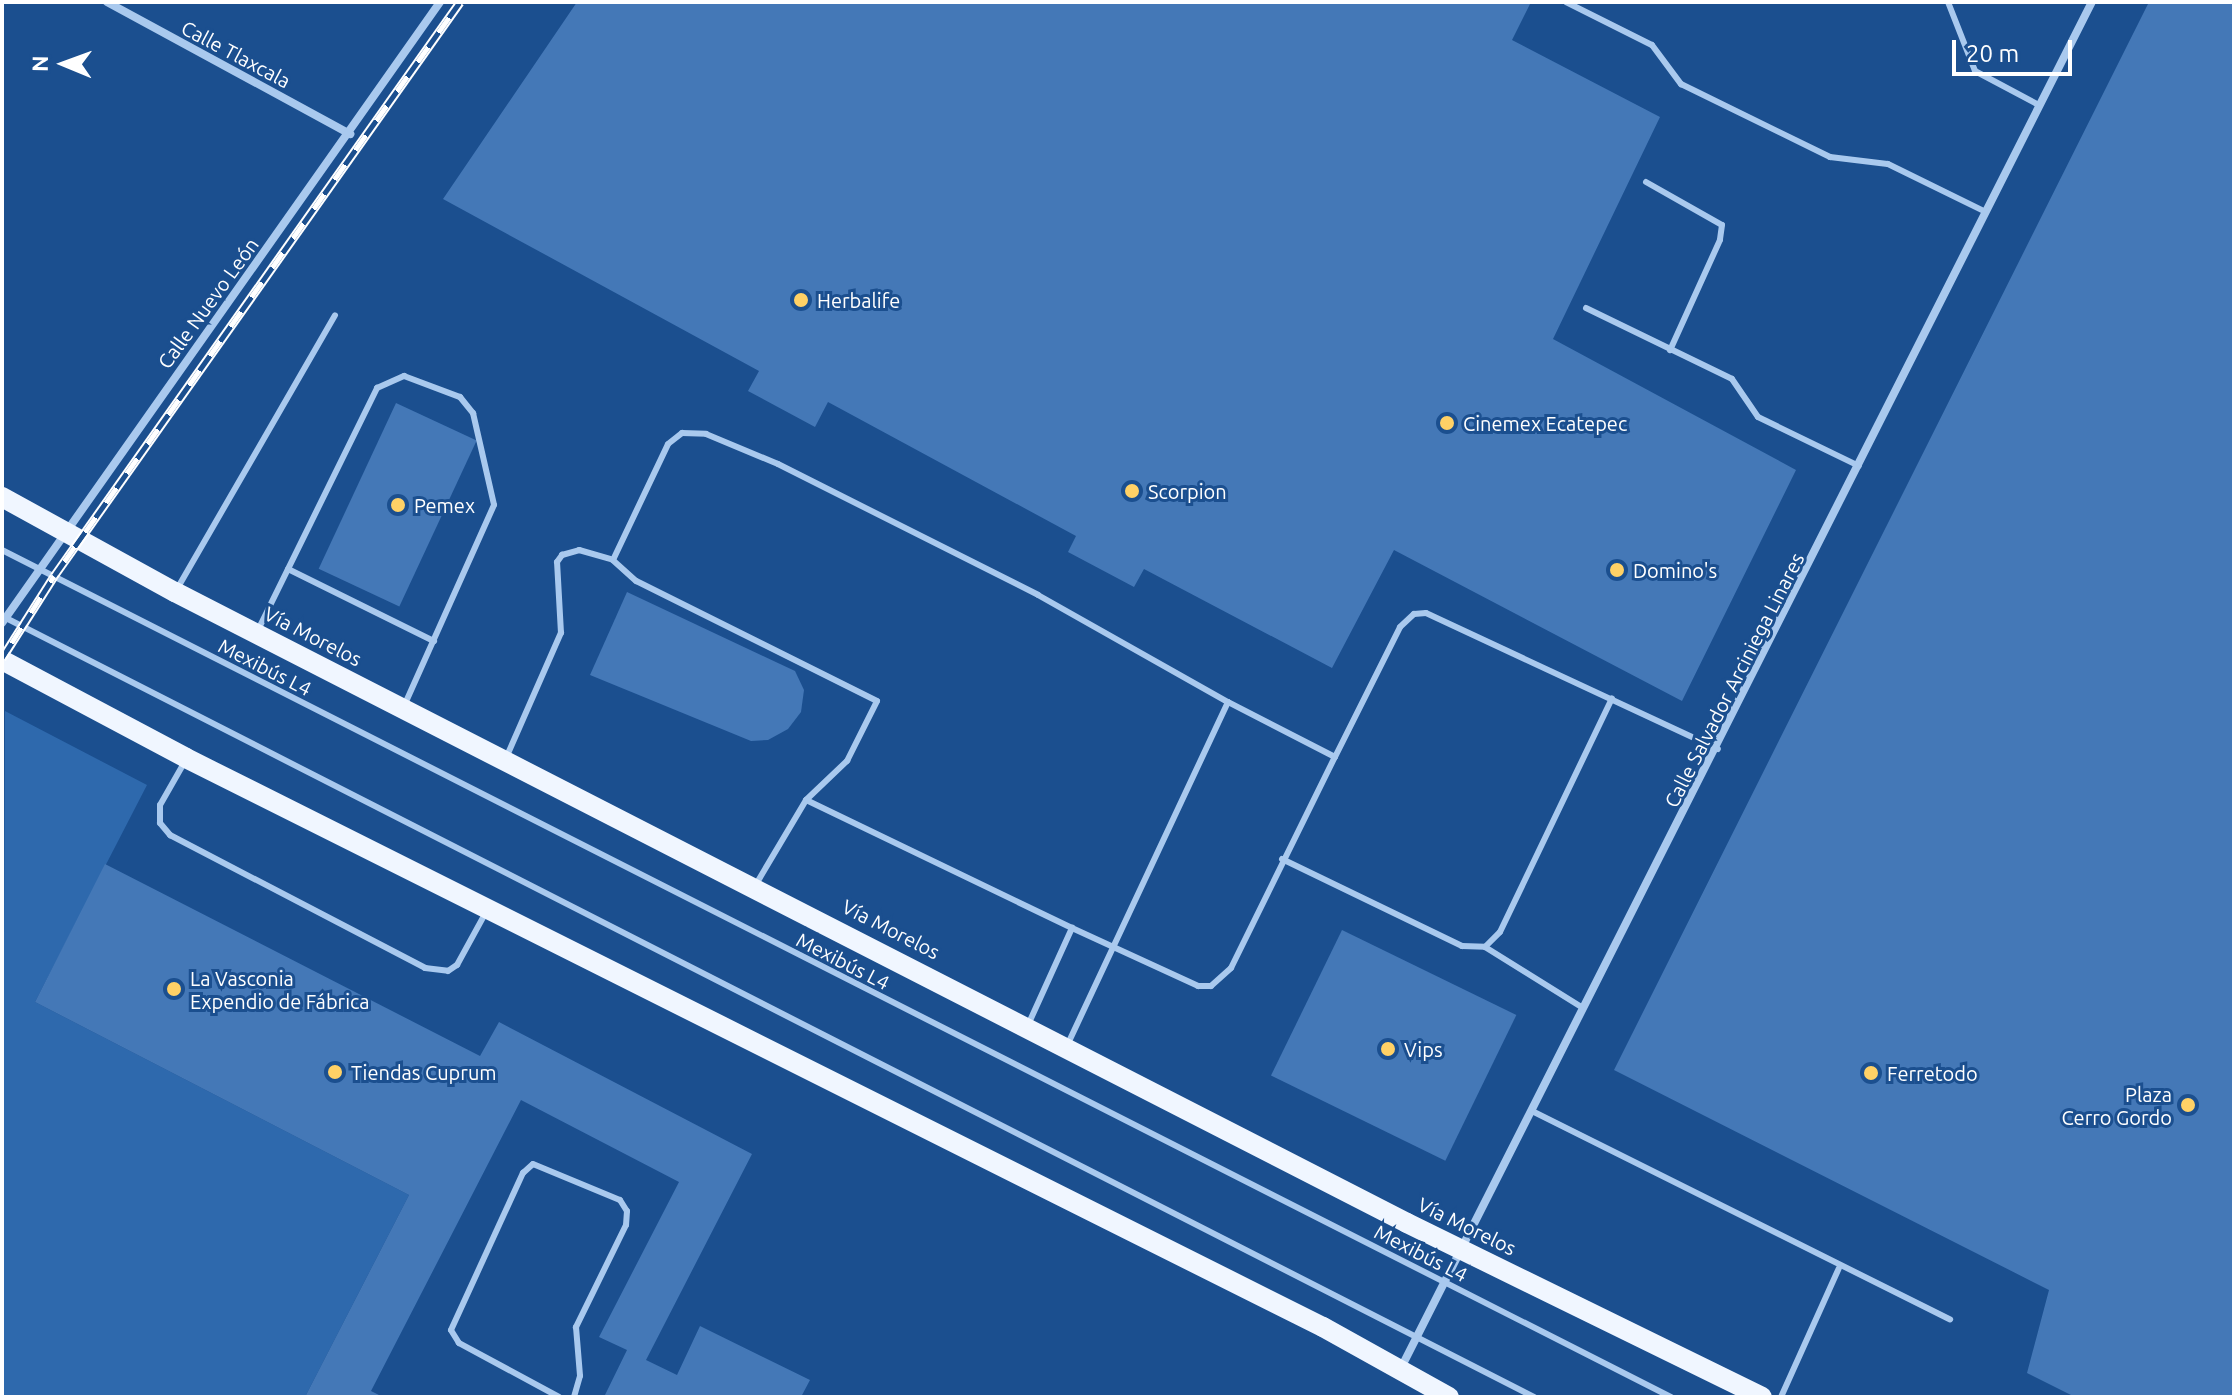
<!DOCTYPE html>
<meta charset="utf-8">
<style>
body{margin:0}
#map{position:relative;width:2236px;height:1399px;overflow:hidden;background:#1b4f8f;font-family:Ubuntu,sans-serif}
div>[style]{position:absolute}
.green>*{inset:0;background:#2e69ad}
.building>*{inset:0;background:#4478b7;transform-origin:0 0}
.lane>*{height:6px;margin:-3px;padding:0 3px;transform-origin:3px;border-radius:3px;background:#a9c9ee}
.street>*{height:8px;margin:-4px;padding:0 4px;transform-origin:4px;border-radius:4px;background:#a9c9ee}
.primary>*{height:20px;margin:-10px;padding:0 10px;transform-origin:10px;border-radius:10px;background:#f0f6ff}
.rail>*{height:9px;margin-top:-4.5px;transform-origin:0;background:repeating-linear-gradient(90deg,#1b4f8f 0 18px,#fff 0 36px);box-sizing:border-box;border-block:2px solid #fff}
.dots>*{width:22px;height:22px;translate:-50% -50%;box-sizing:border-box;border:4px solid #1b4f8f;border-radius:50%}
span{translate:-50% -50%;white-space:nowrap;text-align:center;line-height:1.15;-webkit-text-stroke:6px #1b4f8f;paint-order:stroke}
.street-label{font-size:20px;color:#fff}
.poi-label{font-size:20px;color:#fff}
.left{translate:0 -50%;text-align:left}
.right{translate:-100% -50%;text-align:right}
.frame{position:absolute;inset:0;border:4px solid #fff;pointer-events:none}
.north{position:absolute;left:24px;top:24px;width:80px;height:80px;-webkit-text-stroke:6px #1b4f8f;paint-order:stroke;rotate:271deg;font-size:22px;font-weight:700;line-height:32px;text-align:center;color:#fff}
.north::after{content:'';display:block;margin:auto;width:28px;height:36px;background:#fff;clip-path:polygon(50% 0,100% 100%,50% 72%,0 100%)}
.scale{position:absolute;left:1952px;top:40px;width:120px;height:36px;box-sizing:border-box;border:4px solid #fff;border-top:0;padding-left:10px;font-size:24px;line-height:28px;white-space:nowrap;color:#fff;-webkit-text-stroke:6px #1b4f8f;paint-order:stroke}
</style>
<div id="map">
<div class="green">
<div style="clip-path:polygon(5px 711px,147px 785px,35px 1002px,409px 1195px,305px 1397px,2px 1397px)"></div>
</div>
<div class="building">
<div style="clip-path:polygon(577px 2px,1531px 2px,1512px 40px,1660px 117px,1553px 339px,1796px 470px,1682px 701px,1394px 550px,1332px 668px,1144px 569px,1134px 587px,1068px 552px,1076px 536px,828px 402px,815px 427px,748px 391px,759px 371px,443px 199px)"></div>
<div style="clip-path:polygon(2149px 2px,2234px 2px,2234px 1397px,2075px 1397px,2027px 1373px,2049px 1290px,1614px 1070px)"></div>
<div style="left:396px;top:403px;width:89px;height:183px;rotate:25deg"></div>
<div style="clip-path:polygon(627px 592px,795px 671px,804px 690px,801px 712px,788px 729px,768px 740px,751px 741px,590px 675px)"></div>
<div style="clip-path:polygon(105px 864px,480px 1056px,499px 1022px,752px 1154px,646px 1360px,677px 1375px,700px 1326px,810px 1380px,801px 1397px,604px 1397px,627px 1350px,599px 1337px,679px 1182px,521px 1100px,371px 1391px,383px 1397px,305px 1397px,409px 1195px,35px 1002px)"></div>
<div style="left:1342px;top:930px;width:194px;height:162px;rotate:26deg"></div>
</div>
<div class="lane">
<div style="left:1566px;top:2px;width:96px;rotate:26.6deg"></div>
<div style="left:1652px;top:45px;width:49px;rotate:53.4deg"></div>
<div style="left:1681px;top:84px;width:166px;rotate:26.1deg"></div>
<div style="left:1830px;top:157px;width:58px;rotate:6.9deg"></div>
<div style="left:1888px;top:164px;width:107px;rotate:26.1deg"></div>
<div style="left:1948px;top:2px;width:74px;rotate:68.6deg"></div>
<div style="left:1975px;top:71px;width:72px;rotate:28deg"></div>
<div style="left:1646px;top:182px;width:87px;rotate:29.5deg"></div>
<div style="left:1722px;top:225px;width:15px;rotate:98deg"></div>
<div style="left:1720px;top:240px;width:121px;rotate:114.4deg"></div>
<div style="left:1586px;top:308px;width:162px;rotate:25.9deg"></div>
<div style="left:1732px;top:379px;width:46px;rotate:55.6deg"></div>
<div style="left:1758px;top:417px;width:112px;rotate:25.9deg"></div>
<div style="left:2px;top:550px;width:1872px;rotate:26.91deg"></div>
<div style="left:288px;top:569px;width:163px;rotate:26.3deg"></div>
<div style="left:177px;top:589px;width:316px;rotate:-60deg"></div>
<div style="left:2px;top:616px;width:1720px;rotate:27.01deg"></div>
<div style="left:258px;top:630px;width:270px;rotate:-63.8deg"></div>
<div style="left:377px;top:388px;width:30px;rotate:-24deg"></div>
<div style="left:404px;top:376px;width:60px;rotate:20.6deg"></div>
<div style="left:460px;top:397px;width:21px;rotate:51deg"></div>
<div style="left:473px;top:413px;width:94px;rotate:77.1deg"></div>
<div style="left:494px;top:505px;width:220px;rotate:114.1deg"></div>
<div style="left:1335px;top:757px;width:145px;rotate:-63.4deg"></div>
<div style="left:1400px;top:627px;width:19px;rotate:-43deg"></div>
<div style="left:1414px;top:614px;width:12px;rotate:-5deg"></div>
<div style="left:1426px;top:613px;width:322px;rotate:25deg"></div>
<div style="left:506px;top:758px;width:137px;rotate:-66.3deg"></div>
<div style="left:561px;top:633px;width:71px;rotate:-93.2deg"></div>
<div style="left:557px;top:562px;width:9px;rotate:-54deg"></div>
<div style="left:562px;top:555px;width:18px;rotate:-16deg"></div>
<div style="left:579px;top:550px;width:35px;rotate:16deg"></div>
<div style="left:184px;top:763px;width:48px;rotate:119.7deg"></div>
<div style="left:160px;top:805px;width:18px;rotate:90deg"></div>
<div style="left:160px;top:823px;width:16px;rotate:50deg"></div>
<div style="left:170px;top:835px;width:288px;rotate:27.5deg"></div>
<div style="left:425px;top:968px;width:23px;rotate:7deg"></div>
<div style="left:448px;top:971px;width:11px;rotate:-34deg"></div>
<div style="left:457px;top:965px;width:60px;rotate:-61.3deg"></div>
<div style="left:1282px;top:859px;width:200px;rotate:25.8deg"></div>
<div style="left:1462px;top:946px;width:23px;rotate:2deg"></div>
<div style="left:1485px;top:947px;width:115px;rotate:31.9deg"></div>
<div style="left:755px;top:886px;width:100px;rotate:-59.3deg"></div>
<div style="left:1072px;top:928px;width:139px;rotate:24.7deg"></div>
<div style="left:1198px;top:986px;width:13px"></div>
<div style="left:1211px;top:986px;width:27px;rotate:-42deg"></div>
<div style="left:1231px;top:968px;width:235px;rotate:-63.8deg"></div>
<div style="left:1335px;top:757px;width:120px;rotate:-152.8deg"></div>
<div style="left:1485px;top:947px;width:21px;rotate:-45deg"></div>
<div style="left:1500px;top:932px;width:259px;rotate:-64.4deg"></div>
<div style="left:1028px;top:1025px;width:107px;rotate:-65.6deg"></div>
<div style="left:1072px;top:928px;width:295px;rotate:-154.3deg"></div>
<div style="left:806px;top:800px;width:57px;rotate:-43.6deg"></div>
<div style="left:847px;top:761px;width:67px;rotate:-63.4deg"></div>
<div style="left:877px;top:701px;width:269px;rotate:-153.5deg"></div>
<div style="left:636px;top:581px;width:31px;rotate:-138deg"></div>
<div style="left:613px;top:560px;width:128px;rotate:-64.6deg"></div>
<div style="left:668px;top:444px;width:18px;rotate:-38deg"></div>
<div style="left:682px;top:433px;width:24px;rotate:2deg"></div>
<div style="left:706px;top:434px;width:78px;rotate:22.6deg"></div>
<div style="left:778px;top:464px;width:291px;rotate:26.7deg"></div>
<div style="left:1038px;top:595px;width:218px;rotate:29.4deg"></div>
<div style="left:1228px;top:702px;width:379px;rotate:115.1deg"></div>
<div style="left:1534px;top:1112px;width:465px;rotate:26.5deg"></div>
<div style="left:559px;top:1397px;width:114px;rotate:-151.6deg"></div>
<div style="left:459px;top:1343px;width:15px;rotate:-122deg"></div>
<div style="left:451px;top:1330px;width:173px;rotate:-65.4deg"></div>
<div style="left:523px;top:1173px;width:13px;rotate:-42deg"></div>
<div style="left:533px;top:1164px;width:94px;rotate:22.5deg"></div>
<div style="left:620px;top:1200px;width:13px;rotate:58deg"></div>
<div style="left:627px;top:1211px;width:14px;rotate:94deg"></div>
<div style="left:626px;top:1225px;width:114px;rotate:116.1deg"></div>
<div style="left:576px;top:1327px;width:49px;rotate:85.3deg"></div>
<div style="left:580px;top:1376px;width:22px;rotate:106deg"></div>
<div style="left:1781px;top:1397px;width:141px;rotate:-65.8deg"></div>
</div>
<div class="street">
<div style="left:107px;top:2px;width:277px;rotate:28.5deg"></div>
<div style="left:2px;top:623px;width:760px;rotate:-54.8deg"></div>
<div style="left:1401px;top:1368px;width:1531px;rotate:-63.17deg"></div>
</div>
<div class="primary">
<div style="left:2px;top:497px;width:197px;rotate:28.8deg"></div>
<div style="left:175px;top:592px;width:1384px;rotate:27.12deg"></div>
<div style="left:1407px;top:1223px;width:395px;rotate:26.1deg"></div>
<div style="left:2px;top:660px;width:208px;rotate:28deg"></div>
<div style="left:186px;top:758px;width:1271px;rotate:26.59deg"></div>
<div style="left:1323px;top:1327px;width:144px;rotate:29.1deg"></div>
</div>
<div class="rail">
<div style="left:2px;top:658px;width:97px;rotate:-57.6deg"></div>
<div style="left:54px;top:576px;width:703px;rotate:-54.73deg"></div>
</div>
<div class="dots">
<div style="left:801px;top:300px;background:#ffd166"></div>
<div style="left:1447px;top:423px;background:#ffd166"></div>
<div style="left:1132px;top:491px;background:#ffd166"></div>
<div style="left:398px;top:505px;background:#ffd166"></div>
<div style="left:1617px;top:570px;background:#ffd166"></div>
<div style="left:174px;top:989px;background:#ffd166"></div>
<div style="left:1388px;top:1049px;background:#ffd166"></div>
<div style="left:335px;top:1072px;background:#ffd166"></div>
<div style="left:1871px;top:1073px;background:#ffd166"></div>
<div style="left:2188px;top:1105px;background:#ffd166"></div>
</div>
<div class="street-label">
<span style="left:236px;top:54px;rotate:28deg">Calle Tlaxcala</span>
<span style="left:208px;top:303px;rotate:-54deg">Calle Nuevo León</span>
<span style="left:313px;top:636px;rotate:27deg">Vía Morelos</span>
<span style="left:265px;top:667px;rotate:27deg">Mexibús L4</span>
<span style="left:1734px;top:680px;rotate:-63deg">Calle Salvador Arciniega Linares</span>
<span style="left:891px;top:929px;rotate:27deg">Vía Morelos</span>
<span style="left:843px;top:961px;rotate:27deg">Mexibús L4</span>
<span style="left:1467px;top:1226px;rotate:26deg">Vía Morelos</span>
<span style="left:1421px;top:1253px;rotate:27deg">Mexibús L4</span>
</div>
<div class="poi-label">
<span class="left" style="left:817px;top:300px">Herbalife</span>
<span class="left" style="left:1463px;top:423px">Cinemex Ecatepec</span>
<span class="left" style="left:1148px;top:491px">Scorpion</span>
<span class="left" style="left:414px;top:505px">Pemex</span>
<span class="left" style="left:1633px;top:570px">Domino's</span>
<span class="left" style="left:190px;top:990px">La Vasconia<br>Expendio de Fábrica</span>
<span class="left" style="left:1404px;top:1049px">Vips</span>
<span class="left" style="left:351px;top:1072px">Tiendas Cuprum</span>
<span class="left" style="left:1887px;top:1073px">Ferretodo</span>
<span class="right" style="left:2172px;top:1106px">Plaza<br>Cerro Gordo</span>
</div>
<div class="frame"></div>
<div class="north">N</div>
<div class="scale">20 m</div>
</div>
